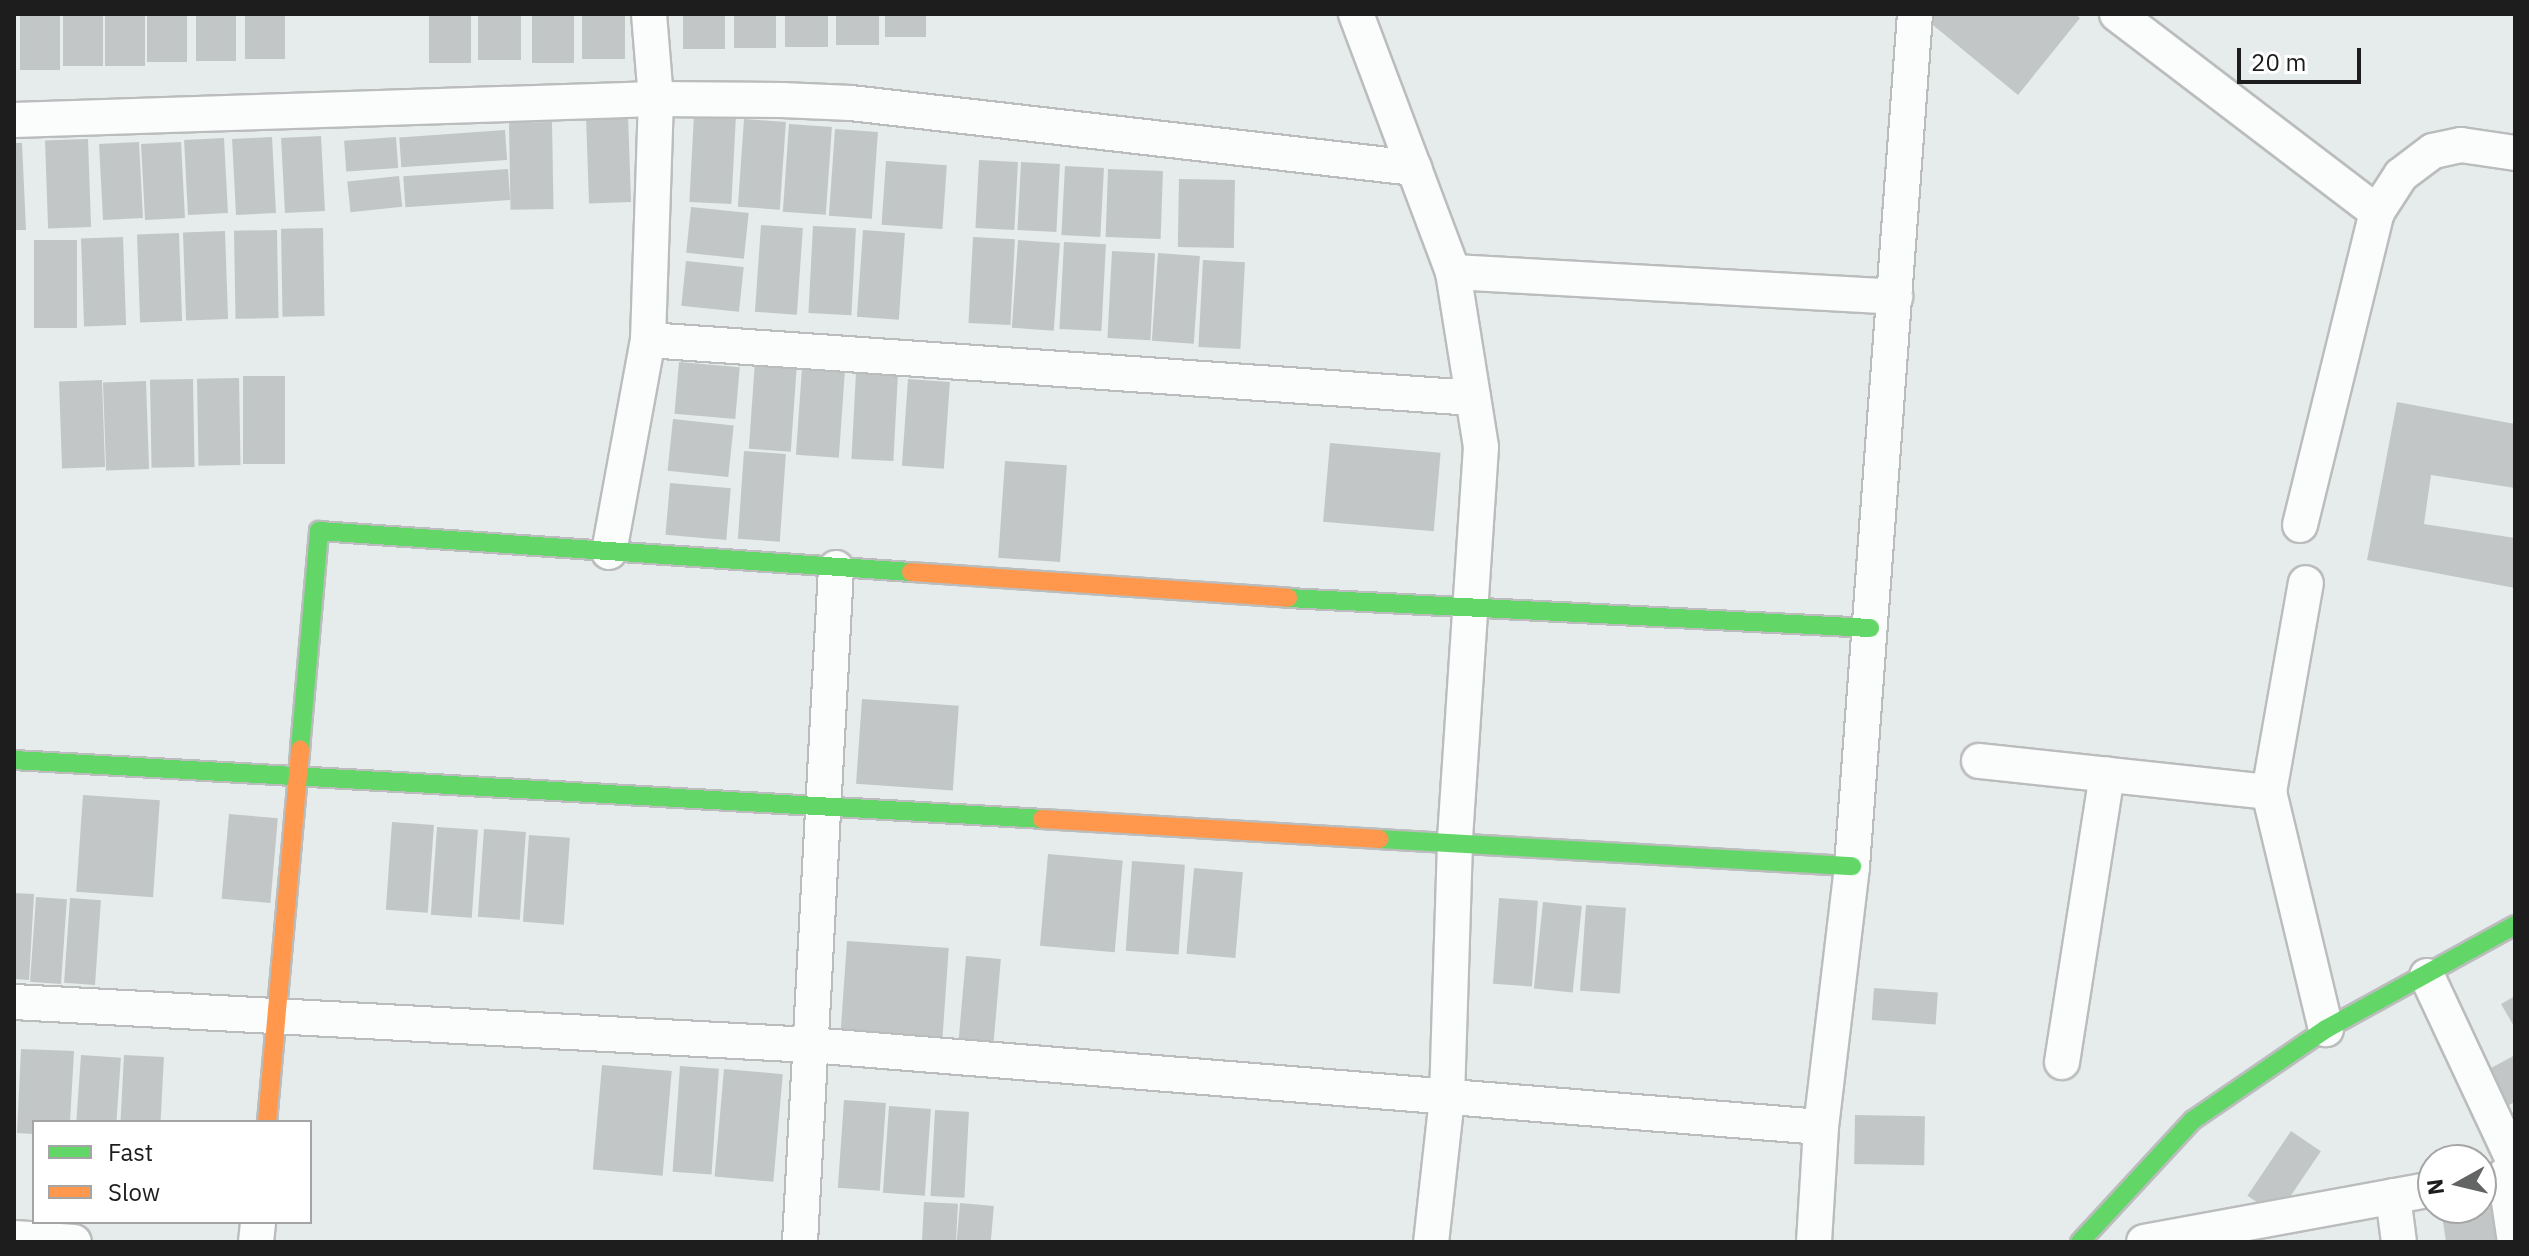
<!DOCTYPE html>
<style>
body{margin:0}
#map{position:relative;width:2529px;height:1256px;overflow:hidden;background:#e6ebeb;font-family:"IBM Plex Sans",sans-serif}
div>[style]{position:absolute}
.building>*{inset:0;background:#c2c6c6;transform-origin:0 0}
.roads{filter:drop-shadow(2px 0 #bbbdbd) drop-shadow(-2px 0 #bbbdbd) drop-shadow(0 2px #bbbdbd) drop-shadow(0 -2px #bbbdbd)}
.street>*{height:34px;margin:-17px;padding:0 17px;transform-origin:17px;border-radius:17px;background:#fbfcfc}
.fast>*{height:18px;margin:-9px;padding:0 9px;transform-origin:9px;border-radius:9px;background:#63d668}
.slow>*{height:18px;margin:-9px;padding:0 9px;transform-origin:9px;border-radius:9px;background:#ff974d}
span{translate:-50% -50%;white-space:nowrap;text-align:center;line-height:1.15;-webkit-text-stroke:6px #fff;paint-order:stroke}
.frame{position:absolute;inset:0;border:16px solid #1d1d1d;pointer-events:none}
.legend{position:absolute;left:32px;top:1120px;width:280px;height:104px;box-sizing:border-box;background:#fff;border:2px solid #a5a5a5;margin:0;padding:10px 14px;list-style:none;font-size:24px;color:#1d1d1d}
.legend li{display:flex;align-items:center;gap:16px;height:40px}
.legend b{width:40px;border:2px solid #a5a5a5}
.north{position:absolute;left:2417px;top:1144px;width:80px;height:80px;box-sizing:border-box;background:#fff;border:2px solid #a5a5a5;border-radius:50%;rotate:262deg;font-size:22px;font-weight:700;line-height:32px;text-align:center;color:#1d1d1d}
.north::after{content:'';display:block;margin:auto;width:28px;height:36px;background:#636565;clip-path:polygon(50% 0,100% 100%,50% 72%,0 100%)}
.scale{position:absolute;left:2237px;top:48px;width:124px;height:36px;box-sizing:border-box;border:4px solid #1d1d1d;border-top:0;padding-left:10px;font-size:24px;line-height:28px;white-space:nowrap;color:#1d1d1d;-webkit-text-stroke:6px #fff;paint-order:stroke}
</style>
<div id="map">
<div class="building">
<div style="left:20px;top:14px;width:40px;height:56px"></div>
<div style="left:63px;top:14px;width:40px;height:52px"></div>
<div style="left:105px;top:14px;width:40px;height:52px"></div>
<div style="left:147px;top:14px;width:40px;height:48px"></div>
<div style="left:196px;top:14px;width:40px;height:47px"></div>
<div style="left:245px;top:14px;width:40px;height:45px"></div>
<div style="left:429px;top:14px;width:42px;height:49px"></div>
<div style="left:478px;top:14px;width:43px;height:46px"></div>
<div style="left:532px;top:14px;width:42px;height:49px"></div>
<div style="left:582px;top:14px;width:43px;height:45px"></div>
<div style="left:683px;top:14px;width:42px;height:35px"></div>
<div style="left:734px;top:14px;width:42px;height:34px"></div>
<div style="left:785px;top:14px;width:43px;height:33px"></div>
<div style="left:836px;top:14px;width:43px;height:31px"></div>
<div style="left:885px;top:14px;width:41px;height:23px"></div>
<div style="clip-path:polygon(1934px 14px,2075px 14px,2080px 18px,2018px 95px,1928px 21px)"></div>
<div style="left:694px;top:114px;width:42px;height:88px;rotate:3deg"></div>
<div style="left:628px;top:115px;width:87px;height:42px;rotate:88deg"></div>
<div style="left:744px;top:119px;width:42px;height:88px;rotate:4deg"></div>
<div style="left:552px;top:122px;width:87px;height:43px;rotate:89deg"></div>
<div style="left:789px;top:124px;width:43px;height:88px;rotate:4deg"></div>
<div style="left:835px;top:129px;width:43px;height:87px;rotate:4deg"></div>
<div style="left:505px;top:130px;width:30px;height:106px;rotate:86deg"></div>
<div style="left:321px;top:136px;width:75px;height:40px;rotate:87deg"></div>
<div style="left:272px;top:137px;width:76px;height:40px;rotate:87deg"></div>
<div style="left:396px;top:137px;width:31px;height:52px;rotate:86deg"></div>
<div style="left:224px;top:138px;width:75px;height:40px;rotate:87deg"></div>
<div style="left:88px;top:139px;width:88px;height:43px;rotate:88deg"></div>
<div style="left:139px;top:142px;width:76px;height:40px;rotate:87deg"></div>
<div style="left:181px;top:142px;width:76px;height:40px;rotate:87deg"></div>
<div style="clip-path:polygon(14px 143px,22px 143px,26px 230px,14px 230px)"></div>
<div style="left:979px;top:160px;width:39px;height:68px;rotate:3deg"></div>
<div style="left:886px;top:161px;width:61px;height:64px;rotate:4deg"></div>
<div style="left:1021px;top:162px;width:39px;height:68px;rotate:3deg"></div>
<div style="left:1065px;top:166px;width:39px;height:69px;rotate:3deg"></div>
<div style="left:508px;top:169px;width:31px;height:105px;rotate:86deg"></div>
<div style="left:1108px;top:169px;width:55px;height:68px;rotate:2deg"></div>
<div style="left:399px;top:176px;width:31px;height:52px;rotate:84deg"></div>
<div style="left:1179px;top:179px;width:56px;height:68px;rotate:1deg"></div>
<div style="left:691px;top:207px;width:58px;height:46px;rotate:6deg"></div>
<div style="left:761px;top:225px;width:42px;height:87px;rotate:4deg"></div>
<div style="left:813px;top:226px;width:43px;height:87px;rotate:3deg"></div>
<div style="left:323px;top:228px;width:88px;height:42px;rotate:89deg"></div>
<div style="left:277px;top:230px;width:88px;height:43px;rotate:89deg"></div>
<div style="left:863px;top:230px;width:42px;height:87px;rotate:4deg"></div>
<div style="left:225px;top:231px;width:88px;height:42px;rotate:88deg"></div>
<div style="left:179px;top:233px;width:88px;height:42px;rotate:88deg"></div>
<div style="left:123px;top:237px;width:88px;height:42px;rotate:88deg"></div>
<div style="left:973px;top:237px;width:42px;height:86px;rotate:3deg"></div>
<div style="left:34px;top:240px;width:43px;height:88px"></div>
<div style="left:1018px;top:240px;width:42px;height:88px;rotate:4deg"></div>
<div style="left:1064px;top:242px;width:42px;height:87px;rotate:3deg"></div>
<div style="left:1112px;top:251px;width:43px;height:87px;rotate:3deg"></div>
<div style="left:1158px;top:253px;width:42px;height:88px;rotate:4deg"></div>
<div style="left:1203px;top:260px;width:42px;height:87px;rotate:3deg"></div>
<div style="left:686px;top:261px;width:58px;height:45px;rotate:6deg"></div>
<div style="left:755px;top:361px;width:42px;height:88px;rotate:4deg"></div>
<div style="left:679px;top:362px;width:61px;height:52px;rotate:5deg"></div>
<div style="left:802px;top:368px;width:43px;height:87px;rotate:4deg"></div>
<div style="left:856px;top:372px;width:42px;height:87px;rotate:3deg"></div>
<div style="left:243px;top:376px;width:42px;height:88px"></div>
<div style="left:239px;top:378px;width:87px;height:42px;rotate:89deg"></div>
<div style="left:193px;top:379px;width:88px;height:43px;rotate:89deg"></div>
<div style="left:908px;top:379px;width:42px;height:87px;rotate:4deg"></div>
<div style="left:102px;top:380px;width:87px;height:43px;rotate:88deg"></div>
<div style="left:146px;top:381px;width:88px;height:43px;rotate:88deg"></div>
<div style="clip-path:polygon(2397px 402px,2515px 424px,2515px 488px,2431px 475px,2424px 524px,2515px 538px,2515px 588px,2367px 560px)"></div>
<div style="left:673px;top:419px;width:61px;height:52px;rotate:6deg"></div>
<div style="left:1330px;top:443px;width:111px;height:79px;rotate:5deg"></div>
<div style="left:744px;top:451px;width:42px;height:88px;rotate:4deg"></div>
<div style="left:1005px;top:461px;width:62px;height:97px;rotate:4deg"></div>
<div style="left:670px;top:483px;width:61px;height:52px;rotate:5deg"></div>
<div style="left:862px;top:699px;width:97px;height:85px;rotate:4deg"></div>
<div style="left:83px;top:795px;width:77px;height:97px;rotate:4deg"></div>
<div style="left:229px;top:814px;width:49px;height:85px;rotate:5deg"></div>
<div style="left:392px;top:822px;width:42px;height:88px;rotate:4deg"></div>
<div style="left:437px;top:827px;width:41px;height:88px;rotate:4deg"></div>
<div style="left:484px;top:829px;width:42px;height:88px;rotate:4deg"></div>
<div style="left:529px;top:835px;width:41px;height:87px;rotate:4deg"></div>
<div style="left:1048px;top:854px;width:75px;height:92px;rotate:5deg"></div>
<div style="left:1132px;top:861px;width:53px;height:90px;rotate:4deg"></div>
<div style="left:1194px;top:868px;width:49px;height:86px;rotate:5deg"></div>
<div style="clip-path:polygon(14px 893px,34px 894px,29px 980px,14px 979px)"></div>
<div style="left:36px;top:897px;width:31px;height:85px;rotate:4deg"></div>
<div style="left:70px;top:898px;width:31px;height:85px;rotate:4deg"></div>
<div style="left:1499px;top:898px;width:39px;height:86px;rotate:4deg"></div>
<div style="left:1543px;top:902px;width:39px;height:87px;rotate:6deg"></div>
<div style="left:1586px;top:905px;width:40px;height:86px;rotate:4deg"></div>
<div style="left:847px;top:941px;width:102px;height:95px;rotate:4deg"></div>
<div style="left:966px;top:956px;width:35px;height:87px;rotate:5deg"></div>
<div style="left:1874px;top:988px;width:64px;height:32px;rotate:4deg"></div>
<div style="clip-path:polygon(2515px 996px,2515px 1028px,2501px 1004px)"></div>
<div style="clip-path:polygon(21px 1049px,74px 1051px,70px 1122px,34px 1122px,34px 1134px,17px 1133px)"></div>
<div style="left:81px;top:1055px;width:40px;height:67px;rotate:4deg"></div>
<div style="left:124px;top:1055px;width:40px;height:67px;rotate:3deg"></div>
<div style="clip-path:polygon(2515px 1055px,2515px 1102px,2501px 1109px,2482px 1073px)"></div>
<div style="left:602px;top:1065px;width:70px;height:105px;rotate:5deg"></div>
<div style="left:680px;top:1066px;width:39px;height:106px;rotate:4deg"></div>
<div style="left:724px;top:1069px;width:59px;height:108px;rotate:5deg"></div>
<div style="left:844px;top:1100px;width:42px;height:88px;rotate:4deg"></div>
<div style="left:889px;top:1106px;width:42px;height:87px;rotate:4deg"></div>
<div style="left:935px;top:1110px;width:34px;height:86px;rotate:3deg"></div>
<div style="left:1855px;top:1115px;width:70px;height:49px;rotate:1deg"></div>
<div style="left:2291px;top:1131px;width:36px;height:78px;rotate:34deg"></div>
<div style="left:924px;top:1202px;width:34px;height:40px;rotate:3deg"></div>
<div style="left:960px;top:1203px;width:34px;height:39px;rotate:5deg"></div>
<div style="clip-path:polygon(2499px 1206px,2504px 1242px,2446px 1242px,2442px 1215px)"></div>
</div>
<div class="roads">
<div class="street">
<div style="left:1356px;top:14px;width:276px;rotate:69.4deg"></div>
<div style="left:1453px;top:272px;width:177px;rotate:80.9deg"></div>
<div style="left:1481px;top:447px;width:397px;rotate:93.8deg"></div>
<div style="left:1455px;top:843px;width:255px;rotate:91.8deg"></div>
<div style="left:1447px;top:1098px;width:145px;rotate:96.3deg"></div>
<div style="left:2117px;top:14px;width:327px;rotate:37.3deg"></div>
<div style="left:14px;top:120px;width:642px;rotate:-1.87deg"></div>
<div style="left:656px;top:99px;width:126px;rotate:0.5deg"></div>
<div style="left:782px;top:100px;width:69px;rotate:2.5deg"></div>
<div style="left:851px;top:103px;width:567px;rotate:6.59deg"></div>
<div style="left:1453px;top:272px;width:443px;rotate:3.2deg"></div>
<div style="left:648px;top:340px;width:827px;rotate:4.02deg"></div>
<div style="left:2300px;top:525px;width:322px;rotate:-76.2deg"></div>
<div style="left:2377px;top:212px;width:44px;rotate:-57deg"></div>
<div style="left:2401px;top:175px;width:40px;rotate:-37deg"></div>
<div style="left:2433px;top:151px;width:29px;rotate:-12deg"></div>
<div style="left:2461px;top:145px;width:55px;rotate:8.4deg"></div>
<div style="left:609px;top:552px;width:216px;rotate:-79.6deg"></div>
<div style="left:648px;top:340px;width:241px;rotate:-88.1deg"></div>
<div style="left:656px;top:99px;width:85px;rotate:-94.7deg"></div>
<div style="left:1979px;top:761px;width:292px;rotate:6.1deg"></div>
<div style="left:2269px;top:792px;width:244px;rotate:76.5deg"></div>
<div style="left:2269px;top:792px;width:212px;rotate:-80deg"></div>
<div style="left:2427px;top:976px;width:208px;rotate:64.9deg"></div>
<div style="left:14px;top:1002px;width:797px;rotate:3.09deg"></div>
<div style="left:810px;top:1045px;width:1014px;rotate:4.64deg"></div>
<div style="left:2062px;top:1062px;width:291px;rotate:-81.1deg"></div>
<div style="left:2505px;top:1175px;width:68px;rotate:81.5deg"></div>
<div style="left:2393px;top:1196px;width:46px;rotate:82.6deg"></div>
<div style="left:14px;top:1238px;width:60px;rotate:3.8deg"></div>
<div style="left:256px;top:1242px;width:20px;rotate:-84deg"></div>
<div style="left:800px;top:1242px;width:675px;rotate:-86.94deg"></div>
<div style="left:1814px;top:1242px;width:115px;rotate:-86.5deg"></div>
<div style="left:1821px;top:1127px;width:263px;rotate:-83.2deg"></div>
<div style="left:1852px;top:866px;width:854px;rotate:-85.77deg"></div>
<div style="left:2144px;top:1242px;width:294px;rotate:-10.4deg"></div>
</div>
<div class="fast">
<div style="left:1288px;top:598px;width:583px;rotate:2.95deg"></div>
<div style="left:300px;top:749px;width:219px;rotate:-85deg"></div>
<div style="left:319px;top:531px;width:593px;rotate:3.96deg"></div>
<div style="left:14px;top:760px;width:1030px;rotate:3.28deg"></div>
<div style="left:1379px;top:839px;width:474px;rotate:3.3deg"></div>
<div style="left:2080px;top:1242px;width:166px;rotate:-47.2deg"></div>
<div style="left:2193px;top:1120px;width:161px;rotate:-34.4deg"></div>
<div style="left:2326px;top:1029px;width:216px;rotate:-28.8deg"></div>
</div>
<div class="slow">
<div style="left:911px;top:572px;width:378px;rotate:3.9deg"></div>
<div style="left:1042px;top:819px;width:338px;rotate:3.4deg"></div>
<div style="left:267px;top:1122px;width:374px;rotate:-84.9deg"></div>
</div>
</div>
<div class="frame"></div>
<ul class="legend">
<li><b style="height:10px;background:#63d668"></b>Fast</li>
<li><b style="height:10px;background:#ff974d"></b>Slow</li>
</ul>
<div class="north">N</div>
<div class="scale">20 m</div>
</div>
